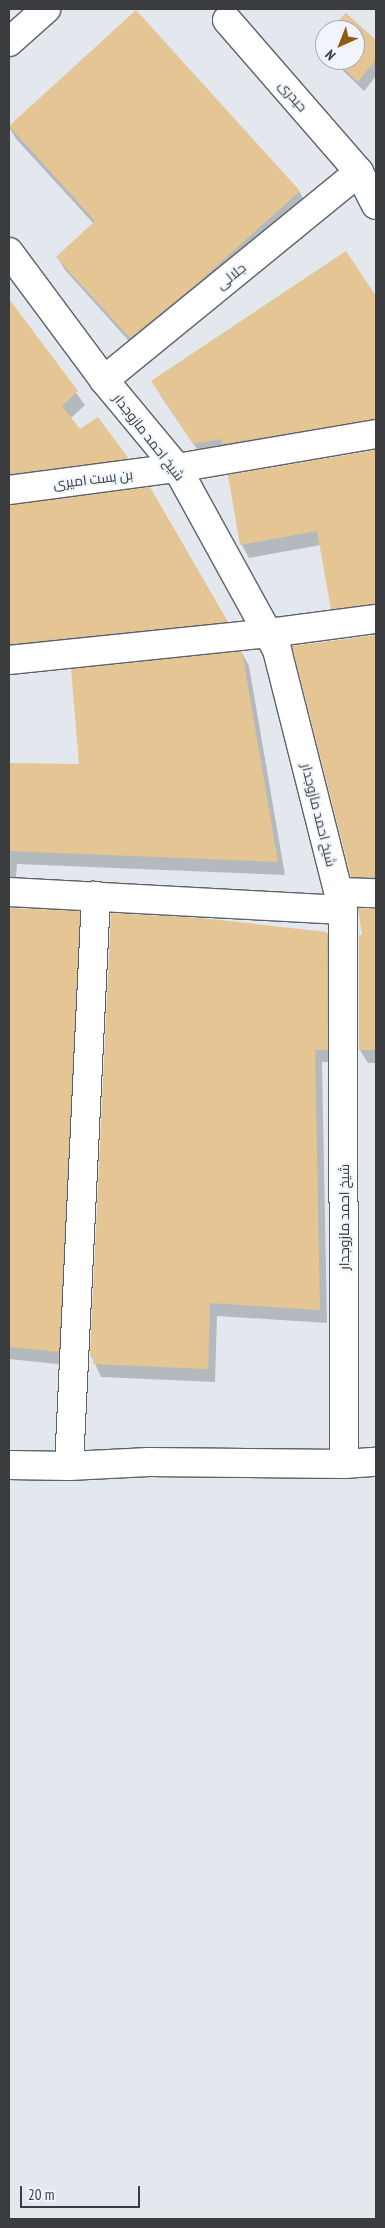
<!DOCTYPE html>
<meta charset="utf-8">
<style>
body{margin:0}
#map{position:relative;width:385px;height:2228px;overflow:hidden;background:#e2e8ee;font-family:"PT Sans Narrow",Cairo,sans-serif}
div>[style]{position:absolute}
.shadow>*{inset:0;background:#0003}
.building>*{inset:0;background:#e5c593}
.roads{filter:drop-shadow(1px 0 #5e6267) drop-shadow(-1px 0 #5e6267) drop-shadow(0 1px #5e6267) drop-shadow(0 -1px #5e6267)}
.minor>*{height:28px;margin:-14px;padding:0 14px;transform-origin:14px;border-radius:14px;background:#fff}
span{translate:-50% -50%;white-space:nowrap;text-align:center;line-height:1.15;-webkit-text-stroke:4px #eff5fb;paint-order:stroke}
.street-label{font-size:14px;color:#3a3c3f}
.frame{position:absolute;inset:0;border:10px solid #3a3c3f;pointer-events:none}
.north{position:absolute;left:315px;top:20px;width:50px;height:50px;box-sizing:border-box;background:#eff5fb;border:1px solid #a7abb0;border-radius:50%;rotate:224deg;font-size:14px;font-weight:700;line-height:20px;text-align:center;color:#3a3c3f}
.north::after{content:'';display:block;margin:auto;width:18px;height:22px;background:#935a16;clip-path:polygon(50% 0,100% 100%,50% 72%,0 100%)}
.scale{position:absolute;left:20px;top:2186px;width:120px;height:22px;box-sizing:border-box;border:2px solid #3a3c3f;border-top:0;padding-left:6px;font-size:15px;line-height:18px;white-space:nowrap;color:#3a3c3f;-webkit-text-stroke:4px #eff5fb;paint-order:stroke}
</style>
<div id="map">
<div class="shadow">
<div style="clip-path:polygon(136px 12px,299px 191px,306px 204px,138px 351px,65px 270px,57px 257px,94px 224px,17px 140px,9px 127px)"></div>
<div style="clip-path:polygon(346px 15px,376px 42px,376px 76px,364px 91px,332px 60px,355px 60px,355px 30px,330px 30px)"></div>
<div style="clip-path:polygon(325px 35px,325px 54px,318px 42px)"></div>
<div style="clip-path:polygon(346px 253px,376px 298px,376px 432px,202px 456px,160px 395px)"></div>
<div style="clip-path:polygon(9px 301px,85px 405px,70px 419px,79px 431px,98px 419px,135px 472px,9px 490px)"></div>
<div style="clip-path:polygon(376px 451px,376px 617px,340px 622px,333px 609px,321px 545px,249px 558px,242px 545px,229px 476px)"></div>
<div style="clip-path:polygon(150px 489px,234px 635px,9px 657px,9px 506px)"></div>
<div style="clip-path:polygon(376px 636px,376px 891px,359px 889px,352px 876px,294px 647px)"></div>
<div style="clip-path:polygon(242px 653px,249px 666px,285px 875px,17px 864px,15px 890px,9px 893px,9px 764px,81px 765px)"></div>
<div style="clip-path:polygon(9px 909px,79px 913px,86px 926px,66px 1365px,9px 1359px)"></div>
<div style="clip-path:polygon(360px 909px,376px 909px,376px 1063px,368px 1063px,360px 1050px,363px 937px)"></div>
<div style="clip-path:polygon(327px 933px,334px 946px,334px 1062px,322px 1062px,327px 1323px,217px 1316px,215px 1382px,101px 1377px,91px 1355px)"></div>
</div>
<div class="building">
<div style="clip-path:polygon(136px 10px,300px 191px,193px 287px,130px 338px,56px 257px,95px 221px,9px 126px)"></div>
<div style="clip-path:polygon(346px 13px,376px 40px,376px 59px,358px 82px,335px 60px,355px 60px,355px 30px,329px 30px)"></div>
<div style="clip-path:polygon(346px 251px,376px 296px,376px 419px,222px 444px,221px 439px,193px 444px,151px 381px)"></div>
<div style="clip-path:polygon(9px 299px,78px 391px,62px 406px,80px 429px,98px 417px,129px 459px,9px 474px)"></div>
<div style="clip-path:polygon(376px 450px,376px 604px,331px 609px,317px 531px,240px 545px,228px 475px)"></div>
<div style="clip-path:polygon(150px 487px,228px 622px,9px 644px,9px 505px)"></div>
<div style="clip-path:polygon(376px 635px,376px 877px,351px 877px,292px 646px)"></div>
<div style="clip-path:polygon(242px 651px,278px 862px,9px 851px,9px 763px,79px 764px,71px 669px)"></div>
<div style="clip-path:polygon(9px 908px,80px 911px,59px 1352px,9px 1347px)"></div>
<div style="clip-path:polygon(358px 908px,376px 909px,376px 1050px,359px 1050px,359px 935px,362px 935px)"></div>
<div style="clip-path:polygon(111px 913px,201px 918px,327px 932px,328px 1050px,315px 1050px,320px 1310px,210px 1303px,208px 1369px,93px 1364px,93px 1356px,90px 1355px)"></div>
</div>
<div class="roads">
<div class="minor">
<div style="left:227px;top:20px;width:201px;rotate:49deg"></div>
<div style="left:359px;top:172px;width:37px;rotate:63deg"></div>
<div style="left:9px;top:42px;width:50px;rotate:-41.7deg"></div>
<div style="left:9px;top:252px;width:159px;rotate:53.4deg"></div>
<div style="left:104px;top:380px;width:114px;rotate:50.3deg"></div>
<div style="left:177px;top:468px;width:208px;rotate:61.2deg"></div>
<div style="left:277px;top:650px;width:268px;rotate:75.8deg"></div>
<div style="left:343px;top:910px;width:554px;rotate:89.9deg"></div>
<div style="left:104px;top:380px;width:329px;rotate:-39.2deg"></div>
<div style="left:9px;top:490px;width:169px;rotate:-7.5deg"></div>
<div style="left:177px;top:468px;width:202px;rotate:-9.7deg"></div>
<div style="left:9px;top:660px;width:261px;rotate:-5.9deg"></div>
<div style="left:269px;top:633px;width:108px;rotate:-7.5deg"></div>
<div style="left:9px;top:892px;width:334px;rotate:3.1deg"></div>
<div style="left:339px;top:892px;width:37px;rotate:2deg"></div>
<div style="left:9px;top:1465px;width:60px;rotate:1deg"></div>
<div style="left:69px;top:1466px;width:80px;rotate:-2.9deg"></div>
<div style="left:149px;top:1462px;width:195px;rotate:0.6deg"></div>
<div style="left:344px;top:1464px;width:32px;rotate:-4deg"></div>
<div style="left:69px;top:1466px;width:571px;rotate:-87.29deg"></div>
</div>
</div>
<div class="street-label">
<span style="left:293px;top:96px;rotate:49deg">حیدری</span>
<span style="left:231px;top:276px;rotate:-39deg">جلالی</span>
<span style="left:149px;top:437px;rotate:52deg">شیخ احمد مازوجدار</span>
<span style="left:93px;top:479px;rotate:-7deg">بن بست امیری</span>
<span style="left:319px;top:815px;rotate:76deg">شیخ احمد مازوجدار</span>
<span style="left:344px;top:1217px;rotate:-90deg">شیخ احمد مازوجدار</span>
</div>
<div class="frame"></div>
<div class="north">N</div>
<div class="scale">20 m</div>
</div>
